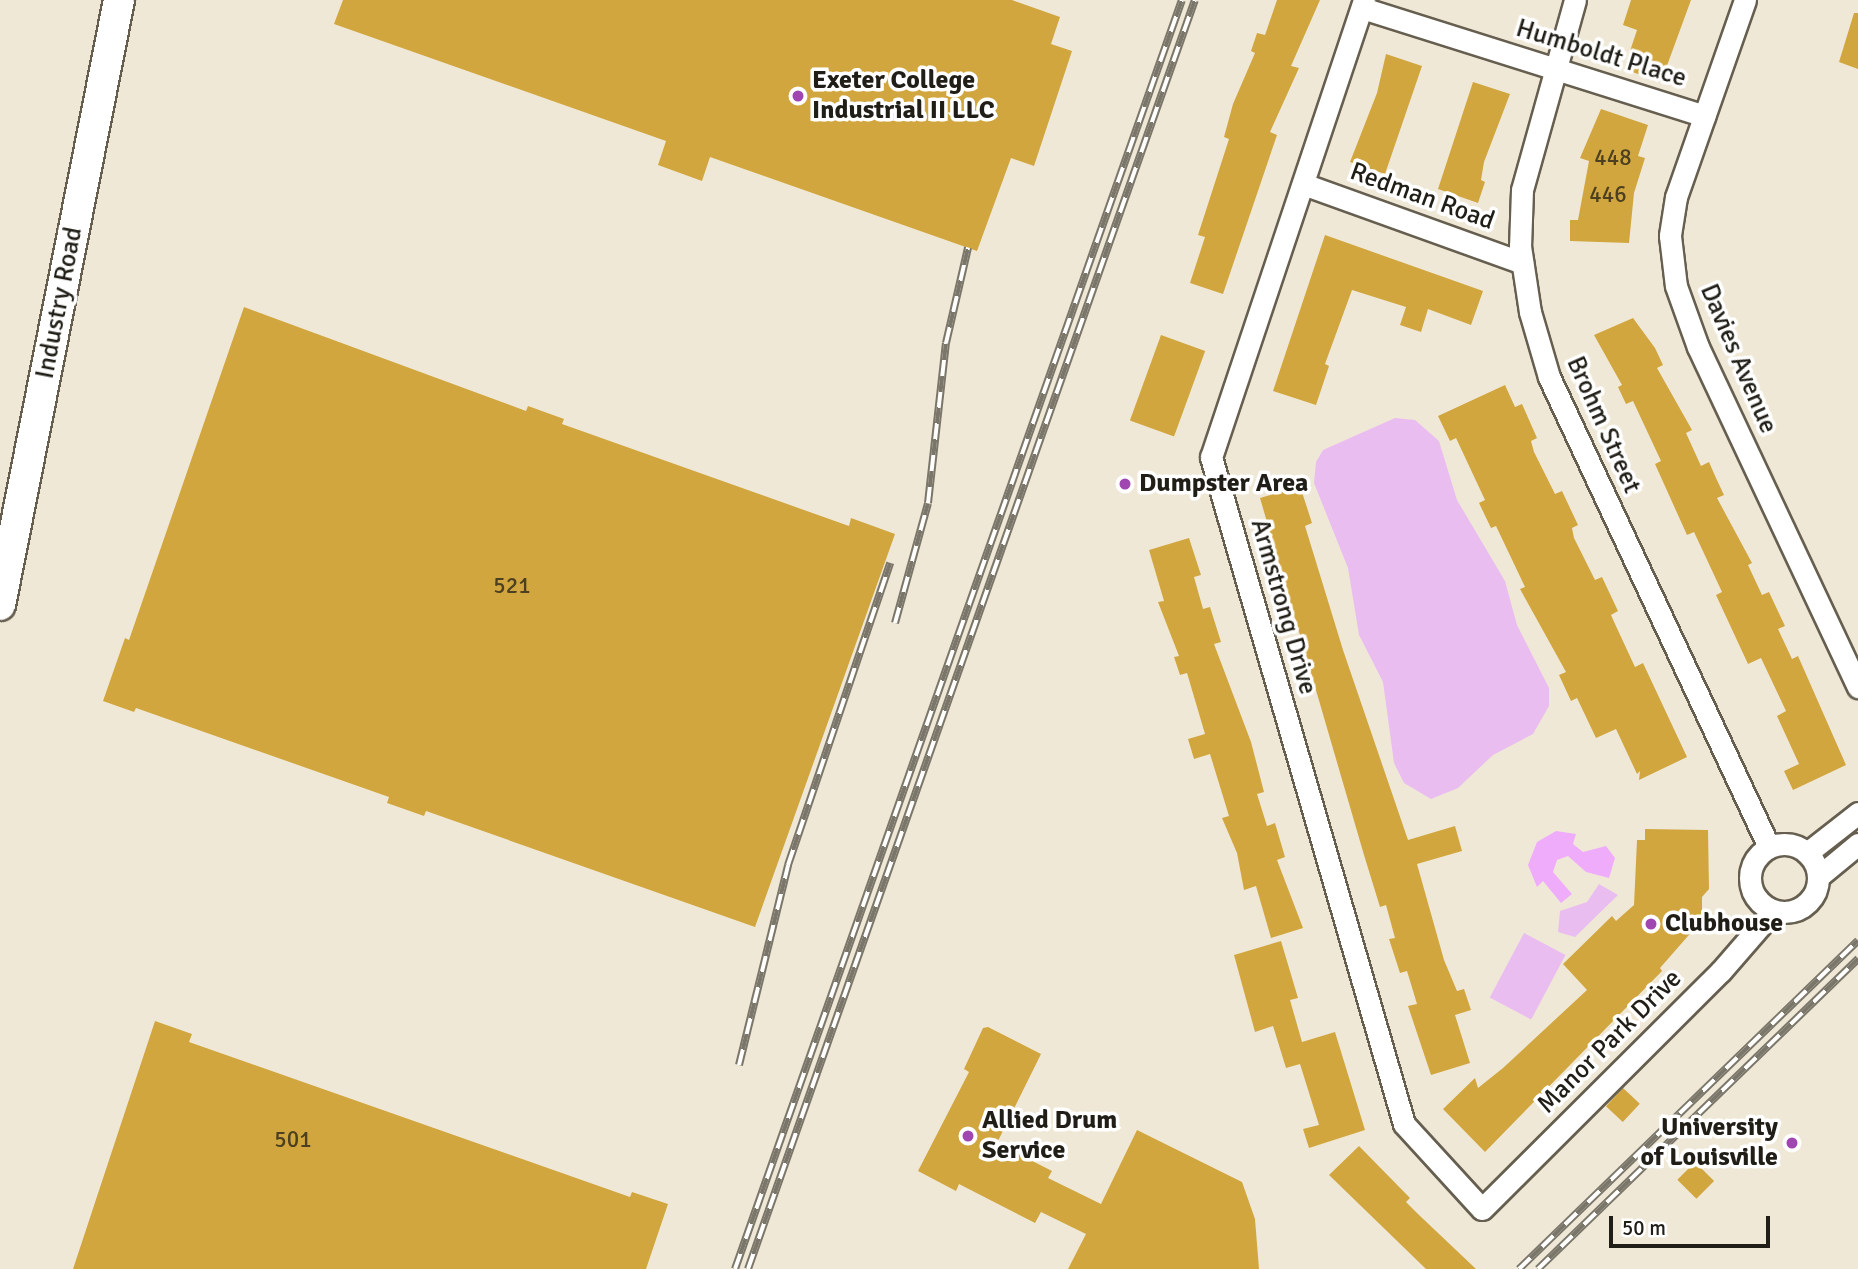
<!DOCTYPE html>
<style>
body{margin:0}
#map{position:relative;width:1858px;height:1269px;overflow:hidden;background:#f0e8d7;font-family:Signika,sans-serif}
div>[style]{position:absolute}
.green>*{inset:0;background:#eabdf1;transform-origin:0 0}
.water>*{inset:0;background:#efacfb}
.building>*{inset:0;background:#d1a63e;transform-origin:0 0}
.roads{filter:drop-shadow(2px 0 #665f50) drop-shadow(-2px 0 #665f50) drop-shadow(0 2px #665f50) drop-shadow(0 -2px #665f50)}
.street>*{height:21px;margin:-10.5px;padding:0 10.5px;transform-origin:10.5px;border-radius:10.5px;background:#fff}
.street>.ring{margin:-10.5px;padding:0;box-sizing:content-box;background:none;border:21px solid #fff;border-radius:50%}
.secondary>*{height:30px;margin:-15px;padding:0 15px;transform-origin:15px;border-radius:15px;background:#fff}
.rail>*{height:8px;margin-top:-4px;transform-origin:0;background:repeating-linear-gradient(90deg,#fff 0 16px,#7a766a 0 32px);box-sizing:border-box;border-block:2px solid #7a766a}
.dots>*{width:19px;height:19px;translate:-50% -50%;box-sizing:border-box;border:4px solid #fff;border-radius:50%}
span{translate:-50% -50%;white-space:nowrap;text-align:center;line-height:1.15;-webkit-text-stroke:7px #fff;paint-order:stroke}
.number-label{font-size:23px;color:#4c4021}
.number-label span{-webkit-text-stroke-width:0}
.street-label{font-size:26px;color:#201e17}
.poi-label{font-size:26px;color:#201e17;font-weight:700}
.left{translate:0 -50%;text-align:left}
.right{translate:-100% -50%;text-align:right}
.scale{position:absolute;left:1609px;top:1216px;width:161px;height:32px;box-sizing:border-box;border:4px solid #201e17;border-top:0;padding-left:9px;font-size:21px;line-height:24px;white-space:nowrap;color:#201e17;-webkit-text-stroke:5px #fff;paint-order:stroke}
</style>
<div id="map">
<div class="green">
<div style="clip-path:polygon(1395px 418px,1415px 420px,1439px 441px,1457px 500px,1505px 581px,1517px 625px,1549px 688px,1549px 706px,1533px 734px,1493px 755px,1458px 788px,1431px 799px,1404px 783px,1394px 763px,1383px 682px,1359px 635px,1348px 568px,1314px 483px,1316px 462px,1323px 450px)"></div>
<div style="clip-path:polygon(1599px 884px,1618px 895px,1575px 937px,1558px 932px,1560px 911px,1587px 902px)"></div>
<div style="left:1524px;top:933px;width:47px;height:73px;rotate:28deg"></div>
</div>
<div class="water">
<div style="clip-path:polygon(1556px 831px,1576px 834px,1573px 844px,1583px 852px,1606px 846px,1615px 858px,1609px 878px,1586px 872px,1568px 856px,1557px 860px,1553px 872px,1572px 894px,1561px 903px,1543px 881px,1537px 887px,1528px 865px,1537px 842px)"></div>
</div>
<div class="building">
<div style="clip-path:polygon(343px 0,1012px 0,1060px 17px,1051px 44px,1072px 51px,1034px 166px,1011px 158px,977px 251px,710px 157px,702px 181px,658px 165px,666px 141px,334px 24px)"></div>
<div style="clip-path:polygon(1277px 0,1320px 0,1291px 66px,1299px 68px,1270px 132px,1277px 135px,1223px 294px,1190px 283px,1205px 237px,1198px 235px,1229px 139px,1224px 137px,1233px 104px,1255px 53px,1251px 51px,1257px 33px,1265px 35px)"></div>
<div style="clip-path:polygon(1631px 0,1691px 0,1661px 82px,1624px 69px,1637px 30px,1623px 25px)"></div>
<div style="clip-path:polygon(1854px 13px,1858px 13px,1858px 69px,1839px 62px)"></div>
<div style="clip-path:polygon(1386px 54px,1422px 66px,1385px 174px,1350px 162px,1377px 93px)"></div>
<div style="clip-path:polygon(1473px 82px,1510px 94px,1484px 162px,1481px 180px,1485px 182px,1478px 203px,1438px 189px)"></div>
<div style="clip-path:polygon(1601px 109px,1648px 125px,1638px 156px,1645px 158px,1634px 193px,1629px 243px,1570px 241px,1570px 220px,1578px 220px,1589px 161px,1580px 158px)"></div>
<div style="clip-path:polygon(1325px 235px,1483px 291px,1471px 325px,1428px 309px,1421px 332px,1400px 325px,1406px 307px,1352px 290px,1325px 364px,1329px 366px,1316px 405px,1273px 391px)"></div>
<div style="clip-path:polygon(244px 307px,526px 411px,528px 406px,564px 419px,562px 424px,849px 526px,851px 518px,895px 534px,755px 927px,426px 811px,424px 816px,387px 803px,389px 797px,136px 708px,134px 712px,103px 701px,125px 638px,129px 640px)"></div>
<div style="clip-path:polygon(1633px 318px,1655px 348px,1663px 365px,1657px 368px,1692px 430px,1686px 433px,1701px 466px,1709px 462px,1716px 478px,1724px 495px,1717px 498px,1752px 563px,1748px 565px,1762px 595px,1769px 592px,1785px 626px,1778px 629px,1792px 659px,1798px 656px,1846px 765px,1793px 790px,1784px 771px,1799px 764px,1777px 716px,1786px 711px,1761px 658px,1748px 664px,1716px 595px,1722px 592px,1694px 532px,1687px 535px,1655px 464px,1661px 461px,1633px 401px,1626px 404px,1618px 387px,1622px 385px,1594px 335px)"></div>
<div style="left:1161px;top:335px;width:47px;height:91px;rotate:20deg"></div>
<div style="clip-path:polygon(1505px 385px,1515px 407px,1522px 404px,1537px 438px,1531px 441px,1534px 452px,1555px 494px,1562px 491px,1578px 525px,1572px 528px,1574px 538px,1595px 580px,1602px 577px,1618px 611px,1611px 615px,1615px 624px,1635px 667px,1643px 663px,1687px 757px,1639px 780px,1640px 771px,1637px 774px,1616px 729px,1596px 738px,1577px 698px,1571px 701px,1559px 675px,1566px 672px,1520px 589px,1525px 587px,1496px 526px,1491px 528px,1479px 503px,1485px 500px,1456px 438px,1450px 441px,1438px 416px)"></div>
<div style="clip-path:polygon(1300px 486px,1312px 523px,1305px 526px,1343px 650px,1408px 840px,1455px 826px,1462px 851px,1417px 864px,1444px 960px,1457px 991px,1464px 989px,1471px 1010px,1455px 1015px,1470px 1063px,1431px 1075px,1408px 1006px,1417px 1004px,1407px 971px,1400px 973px,1389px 939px,1395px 938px,1386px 905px,1380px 907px,1364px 855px,1260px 498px)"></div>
<div style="clip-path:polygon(1189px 538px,1201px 575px,1194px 577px,1203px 609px,1210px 607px,1221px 642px,1214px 644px,1251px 742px,1264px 792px,1257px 794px,1267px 826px,1275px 823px,1285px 857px,1277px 860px,1303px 928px,1271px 938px,1256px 886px,1244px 890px,1237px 853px,1222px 818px,1229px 816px,1210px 754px,1194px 759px,1188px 739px,1205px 734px,1187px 673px,1180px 675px,1174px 657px,1179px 656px,1158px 602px,1164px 601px,1149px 550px)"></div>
<div style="clip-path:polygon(1645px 829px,1708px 830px,1709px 889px,1702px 897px,1702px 920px,1660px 968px,1662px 971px,1485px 1152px,1443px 1109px,1475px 1078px,1478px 1088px,1503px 1068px,1587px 990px,1563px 964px,1612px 916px,1616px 921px,1634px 905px,1637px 840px,1645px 840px)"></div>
<div style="clip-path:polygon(1281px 941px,1298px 998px,1290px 1000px,1302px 1042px,1335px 1032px,1365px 1130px,1309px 1148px,1303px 1129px,1319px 1125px,1300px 1064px,1286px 1068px,1273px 1026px,1255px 1032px,1234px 955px)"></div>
<div style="clip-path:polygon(155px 1021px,192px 1034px,189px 1042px,630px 1197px,632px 1192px,668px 1204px,646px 1269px,73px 1269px)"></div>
<div style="clip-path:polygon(988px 1027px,1041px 1054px,997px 1143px,1052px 1171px,1048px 1178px,1101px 1204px,1137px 1130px,1242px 1182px,1255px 1219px,1259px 1269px,1068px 1269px,1086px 1234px,1041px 1212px,1035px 1223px,959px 1184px,956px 1191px,918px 1171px,969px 1072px,964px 1069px,983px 1028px)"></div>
<div style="left:1623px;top:1088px;width:23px;height:25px;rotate:43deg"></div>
<div style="clip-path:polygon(1359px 1146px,1410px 1198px,1406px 1202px,1418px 1214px,1476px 1269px,1426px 1269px,1329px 1175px)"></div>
<div style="left:1695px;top:1162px;width:27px;height:25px;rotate:45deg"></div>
</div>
<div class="roads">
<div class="street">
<div style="left:1364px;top:0;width:482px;rotate:108.5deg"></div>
<div style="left:1211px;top:457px;width:694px;rotate:73.86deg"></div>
<div style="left:1404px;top:1124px;width:115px;rotate:47.5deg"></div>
<div style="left:1482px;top:1209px;width:337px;rotate:-44.9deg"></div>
<div style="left:1721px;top:971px;width:79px;rotate:-49.1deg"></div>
<div style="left:1575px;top:0;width:197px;rotate:105.6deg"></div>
<div style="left:1522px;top:190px;width:56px;rotate:92deg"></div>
<div style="left:1520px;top:246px;width:67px;rotate:81.4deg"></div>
<div style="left:1530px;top:312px;width:68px;rotate:73.7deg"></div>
<div style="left:1549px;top:377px;width:519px;rotate:64.92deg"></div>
<div style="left:1745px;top:0;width:209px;rotate:109.3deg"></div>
<div style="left:1676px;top:197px;width:39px;rotate:99deg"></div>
<div style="left:1670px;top:236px;width:50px;rotate:83.2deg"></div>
<div style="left:1676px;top:286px;width:65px;rotate:70.2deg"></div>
<div style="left:1698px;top:347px;width:376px;rotate:64.8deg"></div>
<div style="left:1362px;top:8px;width:359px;rotate:17.5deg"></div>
<div style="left:1303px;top:184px;width:233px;rotate:19.8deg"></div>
<div class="ring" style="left:1750px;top:844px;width:47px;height:47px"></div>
<div style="left:1807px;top:853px;width:65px;rotate:-38.1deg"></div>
<div style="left:1818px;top:877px;width:52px;rotate:-39.5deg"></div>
</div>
<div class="secondary">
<div style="left:0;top:605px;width:617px;rotate:-78.87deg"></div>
</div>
</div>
<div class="rail">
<div style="left:895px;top:623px;width:124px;rotate:-74.6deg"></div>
<div style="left:928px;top:503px;width:161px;rotate:-83.6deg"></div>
<div style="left:946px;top:343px;width:98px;rotate:-77deg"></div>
<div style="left:739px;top:1065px;width:206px;rotate:-76.2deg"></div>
<div style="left:788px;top:865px;width:319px;rotate:-71.3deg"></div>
<div style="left:735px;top:1269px;width:1345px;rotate:-70.6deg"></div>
<div style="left:748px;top:1269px;width:1345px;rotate:-70.6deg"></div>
<div style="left:1519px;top:1269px;width:472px;rotate:-44.1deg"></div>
<div style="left:1538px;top:1269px;width:446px;rotate:-44.1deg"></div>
</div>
<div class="dots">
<div style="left:798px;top:96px;background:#a046b0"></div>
<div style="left:1125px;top:484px;background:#a046b0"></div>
<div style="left:1651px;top:924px;background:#a046b0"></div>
<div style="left:968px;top:1136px;background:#a046b0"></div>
<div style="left:1792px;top:1143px;background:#a046b0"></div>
</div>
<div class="number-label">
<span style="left:1613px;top:158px">448</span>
<span style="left:1608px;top:195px">446</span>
<span style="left:512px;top:586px">521</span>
<span style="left:293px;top:1140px">501</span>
</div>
<div class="street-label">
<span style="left:1601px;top:54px;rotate:17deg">Humboldt Place</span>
<span style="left:1422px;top:197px;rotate:20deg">Redman Road</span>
<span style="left:60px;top:303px;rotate:-79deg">Industry Road</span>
<span style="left:1738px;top:359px;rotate:67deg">Davies Avenue</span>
<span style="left:1603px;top:425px;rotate:66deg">Brohm Street</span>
<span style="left:1283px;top:607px;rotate:74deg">Armstrong Drive</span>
<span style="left:1610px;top:1042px;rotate:-45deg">Manor Park Drive</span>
</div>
<div class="poi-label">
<span class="left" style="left:812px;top:96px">Exeter College<br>Industrial II LLC</span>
<span class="left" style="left:1139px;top:484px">Dumpster Area</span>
<span class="left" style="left:1665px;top:924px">Clubhouse</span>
<span class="left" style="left:982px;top:1136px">Allied Drum<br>Service</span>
<span class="right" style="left:1778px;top:1143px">University<br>of Louisville</span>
</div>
<div class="scale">50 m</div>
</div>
